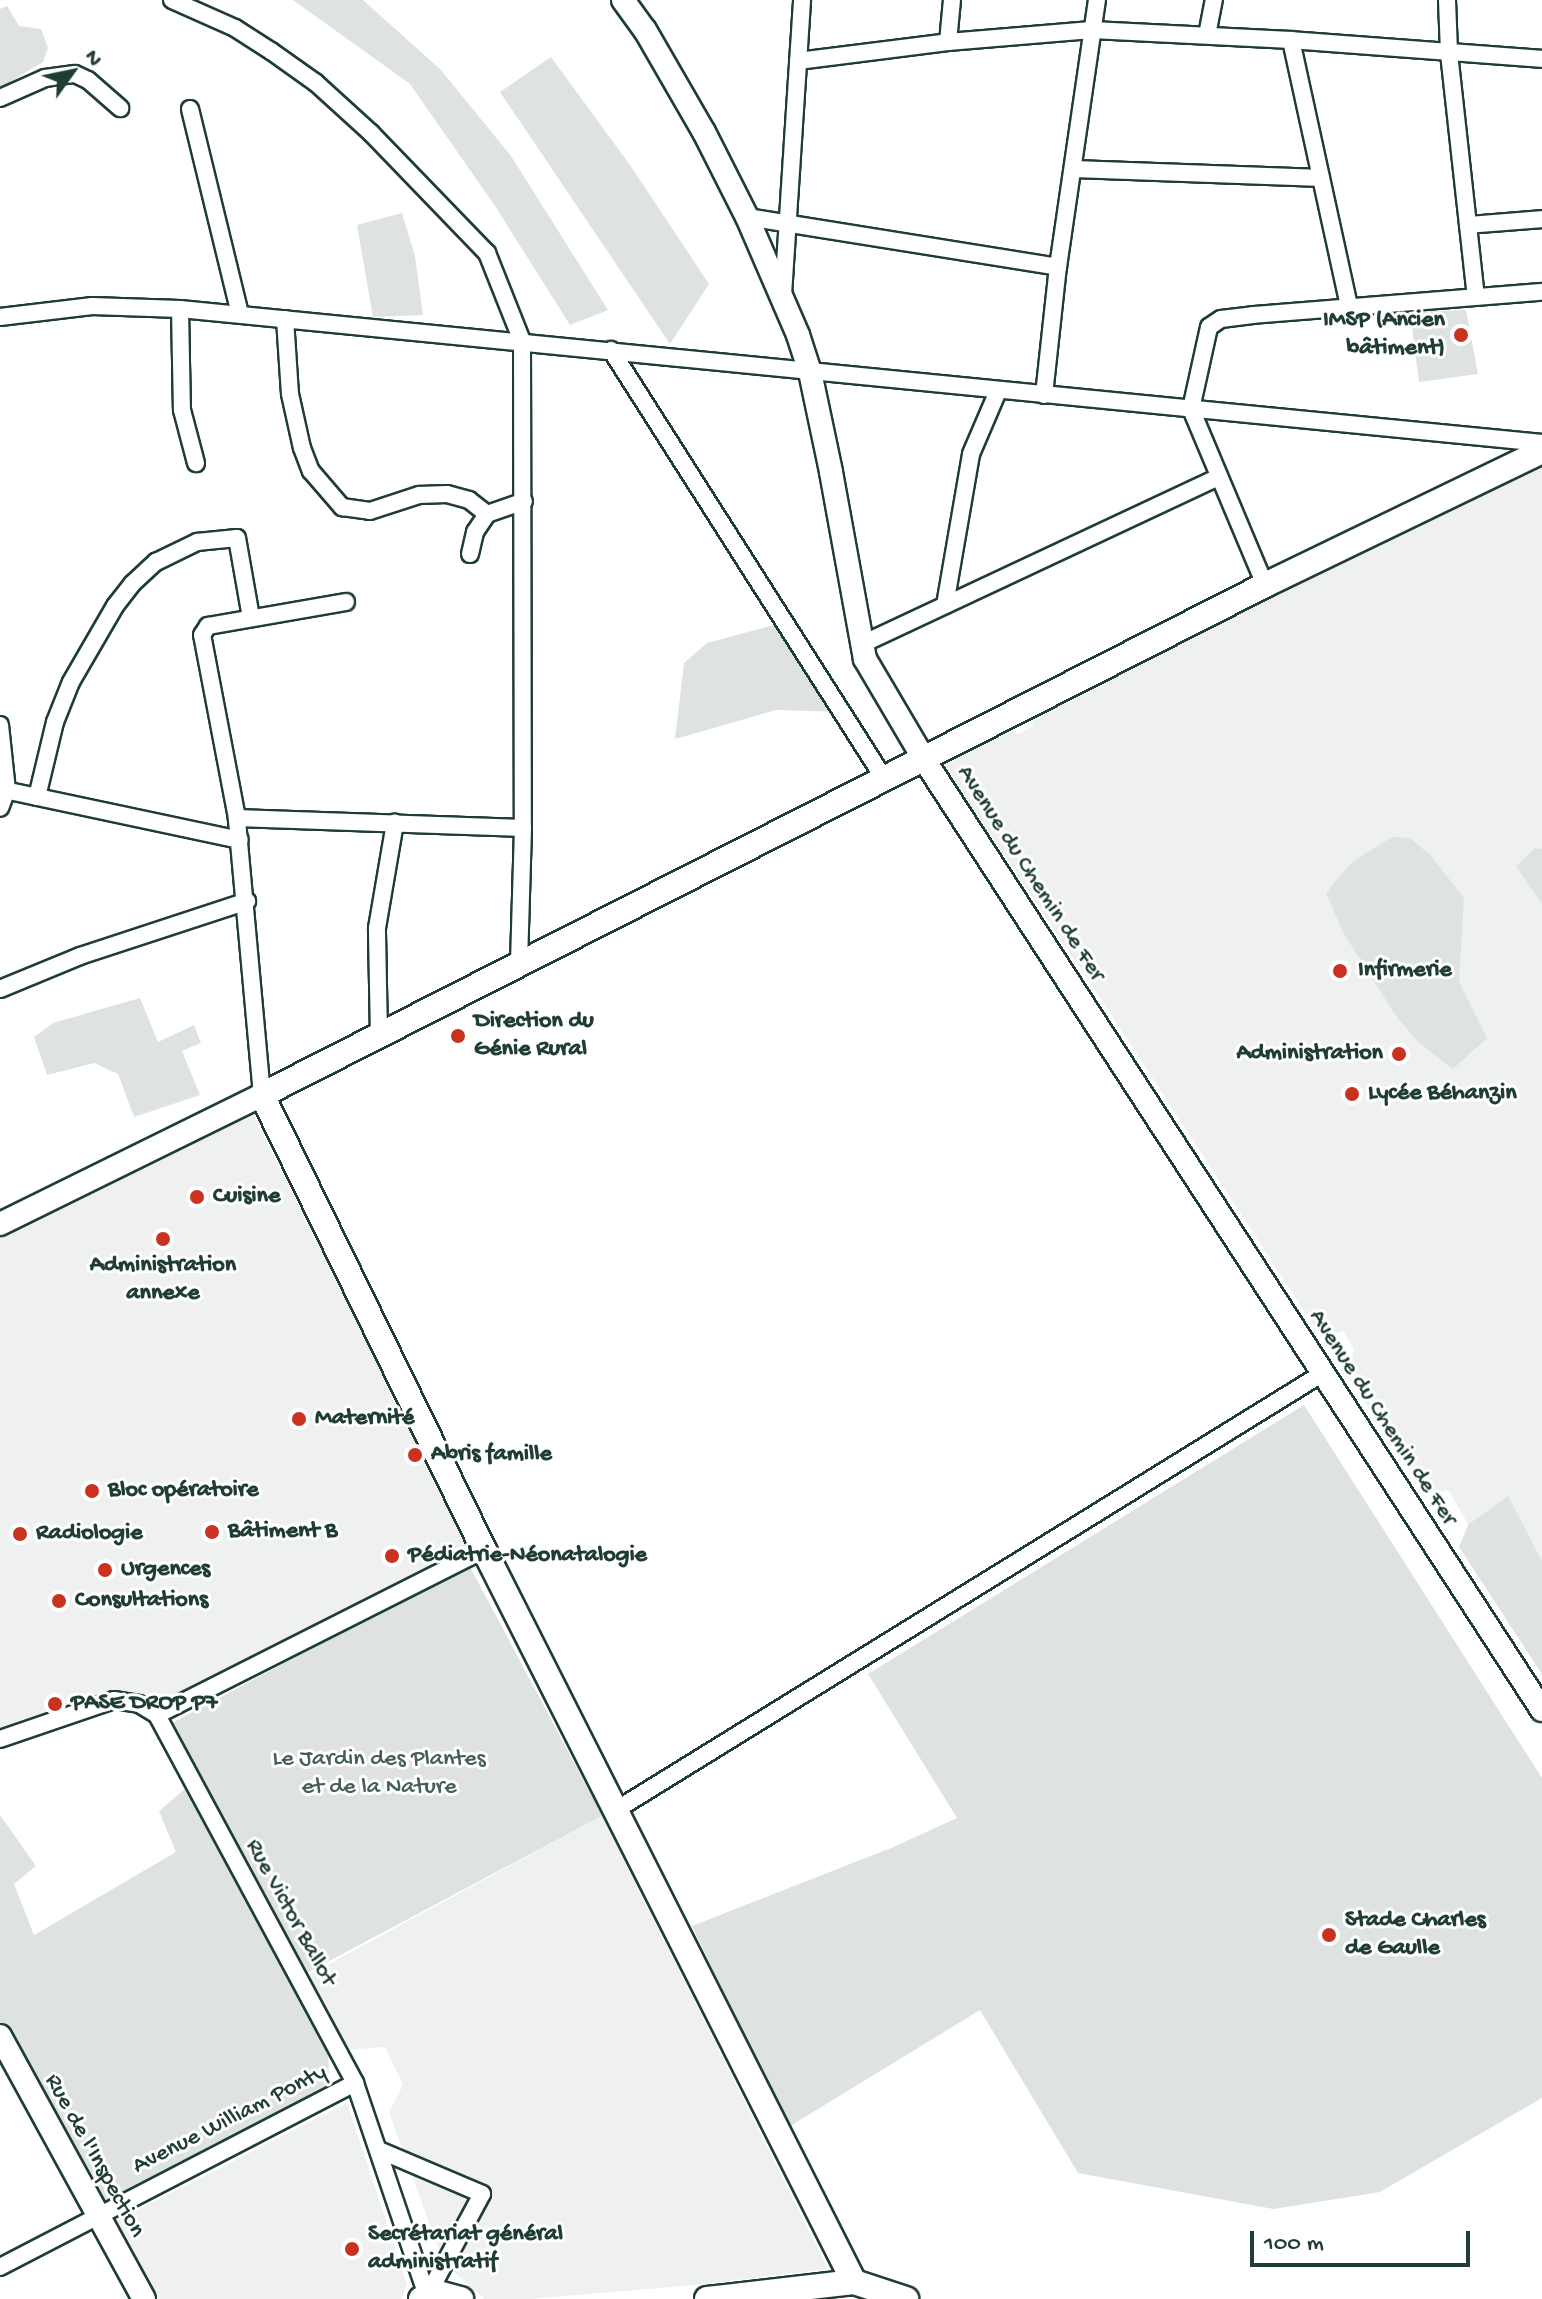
<!DOCTYPE html>
<meta charset="utf-8">
<style>
body{margin:0}
#map{position:relative;width:1542px;height:2299px;overflow:hidden;background:#fff;font-family:"Gochi Hand",sans-serif}
div>[style]{position:absolute}
.built>*{inset:0;background:#eef1f0}
.green>*{inset:0;background:#dee3e2;transform-origin:0 0}
.roads{filter:drop-shadow(2px 0 #1f3d34) drop-shadow(-2px 0 #1f3d34) drop-shadow(0 2px #1f3d34) drop-shadow(0 -2px #1f3d34)}
.minor>*{height:16px;margin:-8px;padding:0 8px;transform-origin:8px;border-radius:8px;background:#fff}
.tertiary>*{height:22px;margin:-11px;padding:0 11px;transform-origin:11px;border-radius:11px;background:#fff}
.secondary>*{height:24px;margin:-12px;padding:0 12px;transform-origin:12px;border-radius:12px;background:#fff}
.dots>*{width:22px;height:22px;translate:-50% -50%;box-sizing:border-box;border:4px solid #fff;border-radius:50%}
span{translate:-50% -50%;white-space:nowrap;text-align:center;line-height:1.15;-webkit-text-stroke:6px #fff;paint-order:stroke}
.poi-label{font-size:24px;color:#1f3d34;font-weight:700}
.right{translate:-100% -50%;text-align:right}
.left{translate:0 -50%;text-align:left}
.street-label{font-size:24px;color:#1f3d34}
.park-label{font-size:24px;color:#455e57}
.north{position:absolute;left:32px;top:32px;width:80px;height:80px;-webkit-text-stroke:6px #fff;paint-order:stroke;rotate:57deg;font-size:22px;font-weight:700;line-height:32px;text-align:center;color:#1f3d34}
.north::after{content:'';display:block;margin:auto;width:28px;height:36px;background:#1f3d34;clip-path:polygon(50% 0,100% 100%,50% 72%,0 100%)}
.scale{position:absolute;left:1250px;top:2231px;width:220px;height:36px;box-sizing:border-box;border:4px solid #1f3d34;border-top:0;padding-left:10px;font-size:24px;line-height:28px;white-space:nowrap;color:#1f3d34;-webkit-text-stroke:6px #fff;paint-order:stroke}
</style>
<div id="map">
<div class="built">
<div style="clip-path:polygon(1542px 464px,1542px 1674px,1459px 1547px,1468px 1524px,1449px 1491px,1423px 1490px,1347px 1375px,1354px 1349px,1343px 1331px,1321px 1337px,1105px 1005px,943px 765px,1012px 730px,1018px 734px,1033px 726px,1032px 719px,1245px 607px)"></div>
<div style="clip-path:polygon(249px 1107px,473px 1549px,161px 1704px,140px 1694px,117px 1691px,0 1729px,0 1232px)"></div>
<div style="clip-path:polygon(602px 1816px,828px 2269px,695px 2285px,529px 2299px,485px 2299px,444px 2264px,389px 2112px,403px 2085px,385px 2047px,345px 2050px,305px 1977px)"></div>
<div style="clip-path:polygon(347px 2103px,407px 2284px,401px 2299px,158px 2299px,116px 2221px)"></div>
</div>
<div class="green">
<div style="clip-path:polygon(293px 0,363px 0,441px 70px,511px 156px,608px 310px,570px 325px,495px 206px,410px 84px)"></div>
<div style="clip-path:polygon(7px 6px,19px 26px,41px 29px,48px 48px,43px 62px,0 88px,0 9px)"></div>
<div style="clip-path:polygon(551px 57px,630px 165px,709px 284px,670px 344px,500px 92px)"></div>
<div style="clip-path:polygon(402px 213px,415px 256px,423px 315px,373px 317px,357px 225px)"></div>
<div style="clip-path:polygon(1466px 310px,1478px 374px,1419px 382px,1410px 312px)"></div>
<div style="clip-path:polygon(785px 622px,842px 712px,776px 710px,675px 739px,684px 663px,707px 643px)"></div>
<div style="clip-path:polygon(1392px 837px,1410px 838px,1432px 857px,1464px 898px,1459px 982px,1487px 1038px,1453px 1069px,1418px 1042px,1396px 1016px,1344px 934px,1326px 893px,1352px 862px)"></div>
<div style="clip-path:polygon(1535px 848px,1542px 849px,1542px 904px,1516px 866px)"></div>
<div style="clip-path:polygon(140px 998px,158px 1042px,194px 1025px,201px 1043px,182px 1051px,200px 1095px,134px 1117px,118px 1074px,94px 1063px,47px 1075px,34px 1037px,53px 1023px)"></div>
<div style="clip-path:polygon(1304px 1405px,1542px 1778px,1542px 2098px,1380px 2192px,1274px 2209px,1078px 2173px,980px 2010px,787px 2128px,692px 1926px,891px 1848px,957px 1818px,868px 1674px)"></div>
<div style="clip-path:polygon(1508px 1496px,1542px 1561px,1542px 1674px,1459px 1547px,1469px 1524px)"></div>
<div style="left:469px;top:1565px;width:284px;height:339px;rotate:62deg"></div>
<div style="clip-path:polygon(192px 1783px,328px 2032px,329px 2085px,95px 2216px,0 2036px,0 1815px,36px 1866px,14px 1884px,34px 1935px,176px 1852px,159px 1811px)"></div>
</div>
<div class="roads">
<div class="minor">
<div style="left:172px;top:0;width:69px;rotate:24deg"></div>
<div style="left:235px;top:28px;width:43px;rotate:32.6deg"></div>
<div style="left:271px;top:51px;width:55px;rotate:35.4deg"></div>
<div style="left:316px;top:83px;width:74px;rotate:42.3deg"></div>
<div style="left:371px;top:133px;width:167px;rotate:46deg"></div>
<div style="left:487px;top:253px;width:95px;rotate:68.3deg"></div>
<div style="left:522px;top:341px;width:487px;rotate:89.9deg"></div>
<div style="left:523px;top:828px;width:137px;rotate:91.7deg"></div>
<div style="left:1447px;top:0;width:53px;rotate:87.8deg"></div>
<div style="left:1449px;top:53px;width:245px;rotate:83.7deg"></div>
<div style="left:1207px;top:35px;width:36px;rotate:-79deg"></div>
<div style="left:1291px;top:40px;width:271px;rotate:77.7deg"></div>
<div style="left:948px;top:42px;width:42px;rotate:-84.6deg"></div>
<div style="left:798px;top:61px;width:151px;rotate:-7.2deg"></div>
<div style="left:948px;top:42px;width:144px;rotate:-4.8deg"></div>
<div style="left:1092px;top:30px;width:199px;rotate:2.9deg"></div>
<div style="left:1291px;top:40px;width:252px;rotate:4.3deg"></div>
<div style="left:0;top:98px;width:49px;rotate:-24deg"></div>
<div style="left:45px;top:78px;width:30px;rotate:-8deg"></div>
<div style="left:75px;top:74px;width:14px;rotate:25deg"></div>
<div style="left:88px;top:80px;width:43px;rotate:41.2deg"></div>
<div style="left:190px;top:109px;width:211px;rotate:76.3deg"></div>
<div style="left:1075px;top:169px;width:246px;rotate:2.1deg"></div>
<div style="left:747px;top:217px;width:315px;rotate:9.1deg"></div>
<div style="left:1468px;top:225px;width:74px;rotate:-4.6deg"></div>
<div style="left:783px;top:295px;width:296px;rotate:-86.3deg"></div>
<div style="left:180px;top:309px;width:101px;rotate:88.9deg"></div>
<div style="left:182px;top:410px;width:55px;rotate:75.2deg"></div>
<div style="left:0;top:317px;width:93px;rotate:-6.8deg"></div>
<div style="left:92px;top:306px;width:88px;rotate:2deg"></div>
<div style="left:180px;top:309px;width:1369px;rotate:5.62deg"></div>
<div style="left:285px;top:319px;width:75px;rotate:86.2deg"></div>
<div style="left:290px;top:394px;width:55px;rotate:77.5deg"></div>
<div style="left:302px;top:448px;width:25px;rotate:69deg"></div>
<div style="left:311px;top:471px;width:48px;rotate:49.3deg"></div>
<div style="left:342px;top:507px;width:28px;rotate:8deg"></div>
<div style="left:370px;top:511px;width:52px;rotate:-18.1deg"></div>
<div style="left:419px;top:495px;width:28px;rotate:-2deg"></div>
<div style="left:447px;top:494px;width:23px;rotate:15deg"></div>
<div style="left:469px;top:500px;width:23px;rotate:38deg"></div>
<div style="left:611px;top:350px;width:510px;rotate:57.49deg"></div>
<div style="left:1044px;top:395px;width:129px;rotate:-83.8deg"></div>
<div style="left:1058px;top:267px;width:270px;rotate:-81.7deg"></div>
<div style="left:470px;top:554px;width:23px;rotate:-77deg"></div>
<div style="left:475px;top:532px;width:22px;rotate:-56deg"></div>
<div style="left:487px;top:514px;width:39px;rotate:-19deg"></div>
<div style="left:1265px;top:585px;width:191px;rotate:-112.8deg"></div>
<div style="left:1191px;top:409px;width:84px;rotate:-77.6deg"></div>
<div style="left:1209px;top:327px;width:14px;rotate:-34deg"></div>
<div style="left:1221px;top:319px;width:32px;rotate:-7deg"></div>
<div style="left:1253px;top:315px;width:290px;rotate:-4.6deg"></div>
<div style="left:945px;top:605px;width:153px;rotate:-80.2deg"></div>
<div style="left:971px;top:454px;width:69px;rotate:-66.8deg"></div>
<div style="left:860px;top:645px;width:396px;rotate:-25.1deg"></div>
<div style="left:0;top:725px;width:65px;rotate:83.9deg"></div>
<div style="left:7px;top:790px;width:19px;rotate:111deg"></div>
<div style="left:0;top:789px;width:245px;rotate:12deg"></div>
<div style="left:37px;top:797px;width:77px;rotate:-76.5deg"></div>
<div style="left:55px;top:722px;width:43px;rotate:-68.2deg"></div>
<div style="left:71px;top:682px;width:88px;rotate:-59.9deg"></div>
<div style="left:115px;top:606px;width:28px;rotate:-52deg"></div>
<div style="left:132px;top:584px;width:33px;rotate:-43deg"></div>
<div style="left:156px;top:562px;width:46px;rotate:-26deg"></div>
<div style="left:197px;top:542px;width:40px;rotate:-5.7deg"></div>
<div style="left:237px;top:538px;width:80px;rotate:80deg"></div>
<div style="left:237px;top:818px;width:286px;rotate:2deg"></div>
<div style="left:0;top:989px;width:87px;rotate:-22.4deg"></div>
<div style="left:80px;top:956px;width:176px;rotate:-18.2deg"></div>
<div style="left:379px;top:1037px;width:109px;rotate:-91.1deg"></div>
<div style="left:377px;top:928px;width:107px;rotate:-80.3deg"></div>
<div style="left:262px;top:1095px;width:278px;rotate:-95.2deg"></div>
<div style="left:237px;top:818px;width:186px;rotate:-100.8deg"></div>
<div style="left:202px;top:635px;width:11px;rotate:-56deg"></div>
<div style="left:208px;top:626px;width:140px;rotate:-9.9deg"></div>
<div style="left:157px;top:1715px;width:366px;rotate:-26.8deg"></div>
<div style="left:0;top:1739px;width:120px;rotate:-18.9deg"></div>
<div style="left:114px;top:1700px;width:25px;rotate:9deg"></div>
<div style="left:139px;top:1704px;width:21px;rotate:31deg"></div>
<div style="left:157px;top:1715px;width:418px;rotate:61.7deg"></div>
<div style="left:355px;top:2083px;width:225px;rotate:71.3deg"></div>
<div style="left:616px;top:1810px;width:831px;rotate:-31.72deg"></div>
<div style="left:379px;top:2150px;width:112px;rotate:23.1deg"></div>
<div style="left:482px;top:2194px;width:116px;rotate:118.3deg"></div>
<div style="left:0;top:2267px;width:400px;rotate:-27.4deg"></div>
</div>
<div class="tertiary">
<div style="left:623px;top:0;width:37px;rotate:54deg"></div>
<div style="left:645px;top:30px;width:118px;rotate:60deg"></div>
<div style="left:704px;top:132px;width:95px;rotate:63.2deg"></div>
<div style="left:747px;top:217px;width:129px;rotate:66.6deg"></div>
<div style="left:798px;top:335px;width:39px;rotate:72deg"></div>
<div style="left:810px;top:372px;width:102px;rotate:78.1deg"></div>
<div style="left:831px;top:472px;width:190px;rotate:79.7deg"></div>
<div style="left:865px;top:659px;width:118px;rotate:59.5deg"></div>
<div style="left:925px;top:761px;width:1132px;rotate:56.97deg"></div>
<div style="left:0;top:1224px;width:292px;rotate:-26.2deg"></div>
<div style="left:0;top:2036px;width:300px;rotate:61.3deg"></div>
</div>
<div class="secondary">
<div style="left:854px;top:2282px;width:820px;rotate:-116.81deg"></div>
<div style="left:484px;top:1550px;width:506px;rotate:-116.01deg"></div>
<div style="left:262px;top:1095px;width:1125px;rotate:-26.95deg"></div>
<div style="left:1265px;top:585px;width:308px;rotate:-25.8deg"></div>
<div style="left:421px;top:2299px;width:18px;rotate:-19deg"></div>
<div style="left:438px;top:2293px;width:24px;rotate:15deg"></div>
<div style="left:707px;top:2299px;width:148px;rotate:-6.6deg"></div>
<div style="left:854px;top:2282px;width:55px;rotate:18.1deg"></div>
</div>
</div>
<div class="dots">
<div style="left:1461px;top:335px;background:#c8321e"></div>
<div style="left:1340px;top:971px;background:#c8321e"></div>
<div style="left:458px;top:1036px;background:#c8321e"></div>
<div style="left:1399px;top:1054px;background:#c8321e"></div>
<div style="left:1352px;top:1094px;background:#c8321e"></div>
<div style="left:197px;top:1197px;background:#c8321e"></div>
<div style="left:163px;top:1239px;background:#c8321e"></div>
<div style="left:299px;top:1419px;background:#c8321e"></div>
<div style="left:415px;top:1455px;background:#c8321e"></div>
<div style="left:92px;top:1491px;background:#c8321e"></div>
<div style="left:212px;top:1532px;background:#c8321e"></div>
<div style="left:20px;top:1534px;background:#c8321e"></div>
<div style="left:392px;top:1556px;background:#c8321e"></div>
<div style="left:105px;top:1570px;background:#c8321e"></div>
<div style="left:59px;top:1601px;background:#c8321e"></div>
<div style="left:55px;top:1704px;background:#c8321e"></div>
<div style="left:1329px;top:1935px;background:#c8321e"></div>
<div style="left:352px;top:2249px;background:#c8321e"></div>
</div>
<div class="poi-label">
<span class="right" style="left:1445px;top:335px">IMSP (Ancien<br>bâtiment)</span>
<span class="left" style="left:1358px;top:971px">Infirmerie</span>
<span class="left" style="left:474px;top:1036px">Direction du<br>Génie Rural</span>
<span class="right" style="left:1383px;top:1054px">Administration</span>
<span class="left" style="left:1368px;top:1094px">Lycée Béhanzin</span>
<span class="left" style="left:213px;top:1197px">Cuisine</span>
<span style="left:163px;top:1280px">Administration<br>annexe</span>
<span class="left" style="left:315px;top:1419px">Maternité</span>
<span class="left" style="left:431px;top:1455px">Abris famille</span>
<span class="left" style="left:108px;top:1491px">Bloc opératoire</span>
<span class="left" style="left:228px;top:1532px">Bâtiment B</span>
<span class="left" style="left:36px;top:1534px">Radiologie</span>
<span class="left" style="left:408px;top:1556px">Pédiatrie-Néonatalogie</span>
<span class="left" style="left:121px;top:1570px">Urgences</span>
<span class="left" style="left:75px;top:1601px">Consultations</span>
<span class="left" style="left:71px;top:1704px">PASE DROP P7</span>
<span class="left" style="left:1345px;top:1935px">Stade Charles<br>de Gaulle</span>
<span class="left" style="left:368px;top:2249px">Secrétariat général<br>administratif</span>
</div>
<div class="street-label">
<span style="left:1030px;top:874px;rotate:57deg">Avenue du Chemin de Fer</span>
<span style="left:1382px;top:1418px;rotate:57deg">Avenue du Chemin de Fer</span>
<span style="left:290px;top:1913px;rotate:61deg">Rue Victor Ballot</span>
<span style="left:230px;top:2120px;rotate:-27deg">Avenue William Ponty</span>
<span style="left:94px;top:2156px;rotate:61deg">Rue de l'Inspection</span>
</div>
<div class="park-label">
<span style="left:379px;top:1774px">Le Jardin des Plantes<br>et de la Nature</span>
</div>
<div class="north">N</div>
<div class="scale">100 m</div>
</div>
